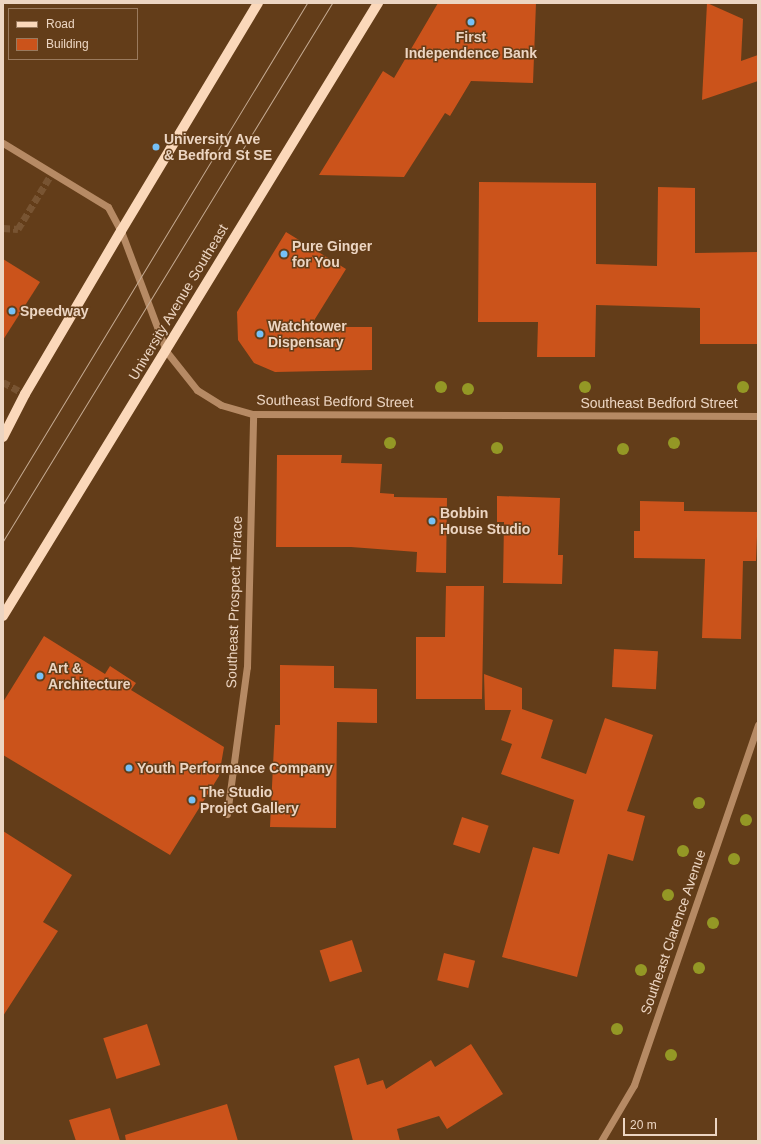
<!DOCTYPE html>
<style>
body{margin:0}
#map{position:relative;width:761px;height:1144px;overflow:hidden;background:#633d19;font-family:Arial,sans-serif}
div>[style]{position:absolute}
.building>*{inset:0;background:#cb531b;transform-origin:0 0}
.minor-tunnel>*{height:7px;margin-top:-3.5px;transform-origin:0;background:repeating-linear-gradient(90deg,#785432 0 7px,transparent 0 10.5px)}
.minor>*{height:7px;margin:-3.5px;padding:0 3.5px;transform-origin:3.5px;border-radius:3.5px;background:#b68a64}
.major>*{height:10px;margin:-5px;padding:0 5px;transform-origin:5px;border-radius:5px;background:#fbd8ba}
.tram>*{height:1px;margin:-0.5px;padding:0 0.5px;transform-origin:0.5px;border-radius:0.5px;background:#c5aa92}
.trees>*{width:12px;height:12px;margin:-6px;border-radius:50%;background:#949825}
.dots>*{width:11px;height:11px;translate:-50% -50%;box-sizing:border-box;border:2px solid #633d19;border-radius:50%}
span{translate:-50% -50%;white-space:nowrap;text-align:center;line-height:1.15;-webkit-text-stroke:3px #633d19;paint-order:stroke}
.poi-label{font-size:14px;color:#ecd5c2;font-weight:700}
.left{translate:0 -50%;text-align:left}
.street-label{font-size:14px;color:#ecd5c2}
.frame{position:absolute;inset:0;border:4px solid #ecd5c2;pointer-events:none}
.legend{position:absolute;left:8px;top:8px;width:130px;height:52px;box-sizing:border-box;background:#633d19;border:1px solid #9a7a5d;margin:0;padding:5px 7px;list-style:none;font-size:12px;color:#ecd5c2}
.legend li{display:flex;align-items:center;gap:8px;height:20px}
.legend b{width:20px;border:1px solid #9a7a5d}
.scale{position:absolute;left:623px;top:1118px;width:94px;height:18px;box-sizing:border-box;border:2px solid #ecd5c2;border-top:0;padding-left:5px;font-size:12px;line-height:14px;white-space:nowrap;color:#ecd5c2;-webkit-text-stroke:3px #633d19;paint-order:stroke}
</style>
<div id="map">
<div class="building">
<div style="clip-path:polygon(438px 3px,536px 3px,533px 83px,471px 81px,450px 116px,445px 113px,404px 177px,319px 175px,383px 71px,394px 78px)"></div>
<div style="clip-path:polygon(707px 3px,743px 19px,741px 61px,758px 55px,758px 81px,702px 100px)"></div>
<div style="clip-path:polygon(479px 182px,596px 183px,596px 264px,657px 266px,658px 187px,695px 188px,695px 253px,758px 252px,758px 344px,700px 344px,700px 308px,596px 305px,595px 357px,537px 357px,538px 322px,478px 322px)"></div>
<div style="clip-path:polygon(286px 232px,346px 269px,310px 327px,372px 327px,372px 370px,275px 372px,254px 363px,238px 340px,237px 312px)"></div>
<div style="clip-path:polygon(3px 259px,40px 282px,3px 340px)"></div>
<div style="clip-path:polygon(277px 455px,342px 455px,341px 463px,382px 464px,380px 493px,394px 494px,394px 497px,447px 498px,446px 573px,416px 572px,417px 552px,351px 547px,276px 547px)"></div>
<div style="clip-path:polygon(497px 496px,560px 498px,558px 555px,563px 555px,562px 584px,503px 583px,504px 522px,497px 522px)"></div>
<div style="clip-path:polygon(640px 501px,684px 502px,684px 511px,758px 512px,756px 561px,743px 561px,741px 639px,702px 638px,705px 559px,634px 558px,634px 531px,640px 531px)"></div>
<div style="clip-path:polygon(446px 586px,484px 586px,482px 699px,416px 699px,416px 637px,445px 637px)"></div>
<div style="clip-path:polygon(44px 636px,105px 674px,110px 666px,136px 683px,131px 690px,224px 747px,219px 776px,170px 855px,3px 755px,3px 702px)"></div>
<div style="left:614px;top:649px;width:44px;height:38px;rotate:3deg"></div>
<div style="clip-path:polygon(280px 665px,334px 666px,334px 688px,377px 689px,377px 723px,337px 722px,336px 828px,270px 827px,275px 725px,280px 725px)"></div>
<div style="clip-path:polygon(484px 674px,522px 688px,522px 709px,553px 720px,541px 758px,586px 774px,605px 718px,653px 735px,627px 811px,645px 816px,633px 861px,608px 854px,577px 977px,502px 957px,533px 847px,559px 854px,574px 800px,501px 774px,512px 744px,501px 740px,511px 710px,485px 710px)"></div>
<div style="left:462px;top:817px;width:28px;height:29px;rotate:18deg"></div>
<div style="clip-path:polygon(3px 831px,72px 875px,43px 922px,58px 931px,3px 1016px)"></div>
<div style="left:352px;top:940px;width:33px;height:34px;rotate:72deg"></div>
<div style="left:444px;top:953px;width:32px;height:28px;rotate:14deg"></div>
<div style="left:147px;top:1024px;width:43px;height:46px;rotate:72deg"></div>
<div style="clip-path:polygon(471px 1044px,503px 1094px,447px 1129px,439px 1116px,397px 1129px,400px 1141px,353px 1141px,334px 1066px,359px 1058px,367px 1085px,383px 1080px,386px 1089px,431px 1060px,435px 1067px)"></div>
<div style="clip-path:polygon(227px 1104px,238px 1141px,126px 1141px,125px 1135px)"></div>
<div style="clip-path:polygon(110px 1108px,120px 1141px,76px 1141px,69px 1120px)"></div>
</div>
<div class="minor-tunnel">
<div style="left:3px;top:228px;width:15px;rotate:4deg"></div>
<div style="left:18px;top:229px;width:66px;rotate:-58.7deg"></div>
<div style="left:3px;top:382px;width:25px;rotate:29deg"></div>
</div>
<div class="minor">
<div style="left:3px;top:143px;width:123px;rotate:31.4deg"></div>
<div style="left:108px;top:207px;width:27px;rotate:62deg"></div>
<div style="left:121px;top:231px;width:128px;rotate:69.4deg"></div>
<div style="left:166px;top:351px;width:50px;rotate:51.5deg"></div>
<div style="left:197px;top:390px;width:28px;rotate:32deg"></div>
<div style="left:221px;top:405px;width:33px;rotate:16deg"></div>
<div style="left:253px;top:414px;width:505px;rotate:0.23deg"></div>
<div style="left:227px;top:814px;width:148px;rotate:-82.3deg"></div>
<div style="left:247px;top:667px;width:253px;rotate:-88.6deg"></div>
<div style="left:601px;top:1141px;width:65px;rotate:-59.5deg"></div>
<div style="left:634px;top:1085px;width:381px;rotate:-71deg"></div>
</div>
<div class="major">
<div style="left:3px;top:437px;width:48px;rotate:-62.9deg"></div>
<div style="left:25px;top:394px;width:189px;rotate:-59.5deg"></div>
<div style="left:121px;top:231px;width:266px;rotate:-59deg"></div>
<div style="left:3px;top:616px;width:719px;rotate:-58.54deg"></div>
</div>
<div class="tram">
<div style="left:3px;top:504px;width:586px;rotate:-58.75deg"></div>
<div style="left:3px;top:541px;width:631px;rotate:-58.55deg"></div>
</div>
<div class="trees">
<div style="left:441px;top:387px"></div>
<div style="left:585px;top:387px"></div>
<div style="left:743px;top:387px"></div>
<div style="left:468px;top:389px"></div>
<div style="left:390px;top:443px"></div>
<div style="left:674px;top:443px"></div>
<div style="left:497px;top:448px"></div>
<div style="left:623px;top:449px"></div>
<div style="left:699px;top:803px"></div>
<div style="left:746px;top:820px"></div>
<div style="left:683px;top:851px"></div>
<div style="left:734px;top:859px"></div>
<div style="left:668px;top:895px"></div>
<div style="left:713px;top:923px"></div>
<div style="left:699px;top:968px"></div>
<div style="left:641px;top:970px"></div>
<div style="left:617px;top:1029px"></div>
<div style="left:671px;top:1055px"></div>
</div>
<div class="dots">
<div style="left:471px;top:22px;background:#75c0f6"></div>
<div style="left:156px;top:147px;background:#75c0f6"></div>
<div style="left:284px;top:254px;background:#75c0f6"></div>
<div style="left:12px;top:311px;background:#75c0f6"></div>
<div style="left:260px;top:334px;background:#75c0f6"></div>
<div style="left:432px;top:521px;background:#75c0f6"></div>
<div style="left:40px;top:676px;background:#75c0f6"></div>
<div style="left:129px;top:768px;background:#75c0f6"></div>
<div style="left:192px;top:800px;background:#75c0f6"></div>
</div>
<div class="poi-label">
<span style="left:471px;top:45px">First<br>Independence Bank</span>
<span class="left" style="left:164px;top:147px">University Ave<br>&amp; Bedford St SE</span>
<span class="left" style="left:292px;top:254px">Pure Ginger<br>for You</span>
<span class="left" style="left:20px;top:311px">Speedway</span>
<span class="left" style="left:268px;top:334px">Watchtower<br>Dispensary</span>
<span class="left" style="left:440px;top:521px">Bobbin<br>House Studio</span>
<span class="left" style="left:48px;top:676px">Art &amp;<br>Architecture</span>
<span class="left" style="left:137px;top:768px">Youth Performance Company</span>
<span class="left" style="left:200px;top:800px">The Studio<br>Project Gallery</span>
</div>
<div class="street-label">
<span style="left:178px;top:302px;rotate:-59deg">University Avenue Southeast</span>
<span style="left:335px;top:401px;rotate:1deg">Southeast Bedford Street</span>
<span style="left:659px;top:403px">Southeast Bedford Street</span>
<span style="left:234px;top:602px;rotate:-88deg">Southeast Prospect Terrace</span>
<span style="left:673px;top:932px;rotate:-71deg">Southeast Clarence Avenue</span>
</div>
<div class="frame"></div>
<ul class="legend">
<li><b style="height:5px;background:#fbd8ba"></b>Road</li>
<li><b style="height:11px;background:#cb531b"></b>Building</li>
</ul>
<div class="scale">20 m</div>
</div>
